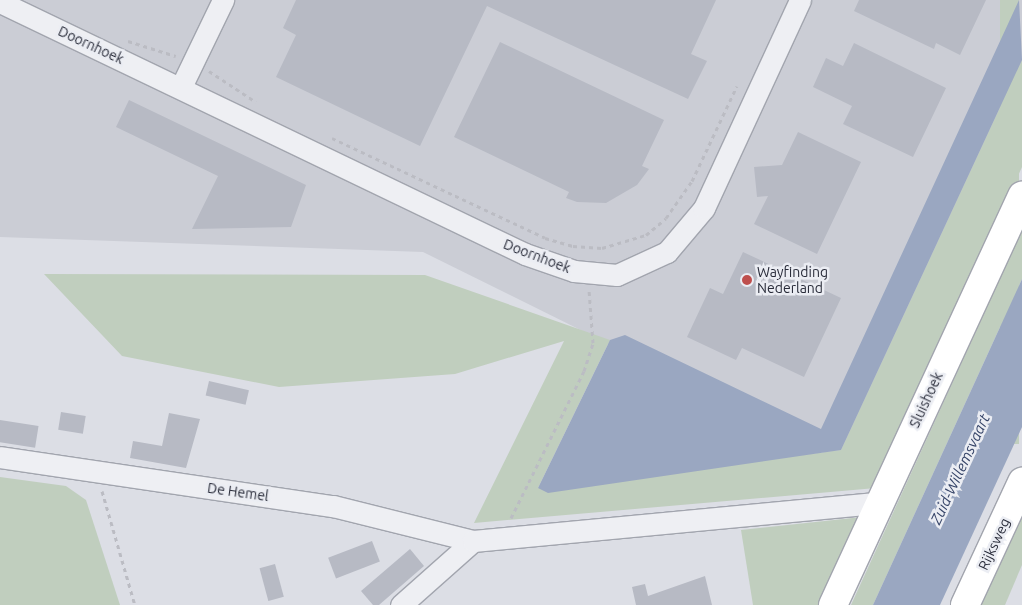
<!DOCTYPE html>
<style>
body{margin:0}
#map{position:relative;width:1022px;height:605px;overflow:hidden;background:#dcdee5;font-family:Ubuntu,sans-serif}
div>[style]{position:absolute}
.built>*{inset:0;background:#cbcdd5}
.green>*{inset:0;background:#c0cebe;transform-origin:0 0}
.water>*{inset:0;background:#9aa7c1}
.building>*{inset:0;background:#b7bac4;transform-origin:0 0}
.path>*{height:3px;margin-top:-1.5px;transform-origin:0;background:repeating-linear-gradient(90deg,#bbbcc3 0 4px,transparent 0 8px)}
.roads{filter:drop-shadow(1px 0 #a2a5ae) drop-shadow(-1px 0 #a2a5ae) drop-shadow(0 1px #a2a5ae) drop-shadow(0 -1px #a2a5ae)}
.street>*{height:21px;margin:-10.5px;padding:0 10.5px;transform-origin:10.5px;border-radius:10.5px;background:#eeeff3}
.secondary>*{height:28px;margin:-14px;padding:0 14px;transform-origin:14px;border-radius:14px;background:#fff}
.primary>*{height:28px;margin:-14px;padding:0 14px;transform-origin:14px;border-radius:14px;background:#fff}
.dots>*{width:14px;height:14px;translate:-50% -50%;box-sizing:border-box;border:2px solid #ebedf3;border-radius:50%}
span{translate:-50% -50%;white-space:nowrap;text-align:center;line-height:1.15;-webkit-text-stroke:5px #ebedf3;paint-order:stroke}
.street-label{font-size:14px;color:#282b39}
.poi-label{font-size:14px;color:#282b39}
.left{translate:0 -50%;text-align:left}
.water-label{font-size:15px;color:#364468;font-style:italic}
</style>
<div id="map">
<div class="built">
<div style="clip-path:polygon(0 0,1022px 0,1022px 74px,847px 462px,423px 252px,0 237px)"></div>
</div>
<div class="green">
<div style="left:1000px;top:0;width:19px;height:444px"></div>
<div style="clip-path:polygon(1022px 60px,1022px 167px,876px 488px,474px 523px,564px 341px,455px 374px,279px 387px,122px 356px,44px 274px,425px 275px,610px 340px,538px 488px,841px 450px)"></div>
<div style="clip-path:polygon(1022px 230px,1022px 279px,873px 605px,851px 605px)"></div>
<div style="clip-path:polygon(0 477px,66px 486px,86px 500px,120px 605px,0 605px)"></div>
<div style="clip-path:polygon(1022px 500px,1022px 565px,1005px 605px,974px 605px)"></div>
<div style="clip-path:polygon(862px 517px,823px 605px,753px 605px,741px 530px)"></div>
</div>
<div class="water">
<div style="clip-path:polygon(1019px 0,1022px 60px,841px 450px,548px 493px,538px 488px,610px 340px,625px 335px,821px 429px)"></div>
<div style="clip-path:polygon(1022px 279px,1022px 427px,940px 605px,873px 605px)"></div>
</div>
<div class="building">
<div style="clip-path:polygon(296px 0,716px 0,691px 54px,707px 61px,688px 99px,487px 6px,420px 146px,276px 77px,296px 35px,283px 28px)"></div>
<div style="clip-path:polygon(859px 0,986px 0,960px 55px,936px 43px,934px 49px,854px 11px)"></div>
<div style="clip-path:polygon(500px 42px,664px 120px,642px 166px,649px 169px,637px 185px,606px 203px,577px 202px,566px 198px,569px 192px,454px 137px)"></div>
<div style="clip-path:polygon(854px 43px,946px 88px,913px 157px,843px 124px,852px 106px,813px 87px,826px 58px,843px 66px)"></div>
<div style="clip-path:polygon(129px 100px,306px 185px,291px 227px,192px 229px,218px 176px,116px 127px)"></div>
<div style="clip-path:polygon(798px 132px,861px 162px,817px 254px,754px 224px,768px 196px,757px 197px,754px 167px,782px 165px)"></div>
<div style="clip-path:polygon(743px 252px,841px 298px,804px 377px,742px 348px,736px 360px,687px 337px,710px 288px,723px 294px)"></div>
<div style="left:209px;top:381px;width:41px;height:15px;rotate:13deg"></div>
<div style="left:61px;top:412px;width:25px;height:18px;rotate:9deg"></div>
<div style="clip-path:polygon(169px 413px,200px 419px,186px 468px,130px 458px,133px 441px,162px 446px)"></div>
<div style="left:0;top:420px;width:39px;height:22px;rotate:9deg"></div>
<div style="left:372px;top:541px;width:22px;height:47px;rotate:69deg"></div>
<div style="clip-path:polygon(410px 549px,424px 566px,379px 605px,373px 605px,361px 591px)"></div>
<div style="left:275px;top:564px;width:34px;height:16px;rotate:75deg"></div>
<div style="clip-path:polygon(705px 576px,712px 605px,636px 605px,632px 587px,645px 584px,648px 596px)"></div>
</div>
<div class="path">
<div style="left:128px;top:41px;width:50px;rotate:17.4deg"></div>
<div style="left:209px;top:71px;width:56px;rotate:33.4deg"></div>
<div style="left:332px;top:138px;width:235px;rotate:25.1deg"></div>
<div style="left:545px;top:238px;width:29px;rotate:16deg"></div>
<div style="left:573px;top:246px;width:29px;rotate:4deg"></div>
<div style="left:602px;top:248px;width:46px;rotate:-16.5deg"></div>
<div style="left:646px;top:235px;width:26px;rotate:-40deg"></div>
<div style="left:666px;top:218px;width:45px;rotate:-54.9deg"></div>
<div style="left:692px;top:181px;width:105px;rotate:-64.7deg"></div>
<div style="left:102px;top:491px;width:119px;rotate:73.9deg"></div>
<div style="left:511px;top:518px;width:164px;rotate:-63.6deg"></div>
<div style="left:584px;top:371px;width:29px;rotate:-72deg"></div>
<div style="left:593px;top:343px;width:53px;rotate:-94.3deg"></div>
</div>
<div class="roads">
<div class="street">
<div style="left:0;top:2px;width:582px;rotate:25.64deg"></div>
<div style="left:525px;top:254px;width:52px;rotate:19.1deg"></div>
<div style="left:574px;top:271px;width:43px;rotate:5.3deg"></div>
<div style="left:617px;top:275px;width:55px;rotate:-24.7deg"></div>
<div style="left:667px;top:252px;width:57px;rotate:-49.9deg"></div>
<div style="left:704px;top:208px;width:229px;rotate:-65.2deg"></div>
<div style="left:181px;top:87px;width:97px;rotate:-64.2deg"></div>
<div style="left:0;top:457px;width:337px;rotate:8.4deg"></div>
<div style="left:333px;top:506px;width:144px;rotate:14deg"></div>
<div style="left:401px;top:605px;width:96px;rotate:-41.6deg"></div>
<div style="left:473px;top:541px;width:407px;rotate:-5.4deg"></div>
</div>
<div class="secondary">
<div style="left:833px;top:605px;width:451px;rotate:-65.2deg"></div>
</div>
<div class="primary">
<div style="left:965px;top:605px;width:136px;rotate:-65.1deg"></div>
</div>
</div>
<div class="dots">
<div style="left:747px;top:280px;background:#be4f4d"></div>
</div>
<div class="street-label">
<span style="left:91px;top:45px;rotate:25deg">Doornhoek</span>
<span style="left:537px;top:256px;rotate:21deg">Doornhoek</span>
<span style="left:926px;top:400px;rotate:-65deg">Sluishoek</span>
<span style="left:238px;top:492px;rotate:8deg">De Hemel</span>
<span style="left:994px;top:544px;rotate:-65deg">Rijksweg</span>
</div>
<div class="poi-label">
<span class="left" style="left:757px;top:280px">Wayfinding<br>Nederland</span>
</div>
<div class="water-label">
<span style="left:960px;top:469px;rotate:-65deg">Zuid-Willemsvaart</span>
</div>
</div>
